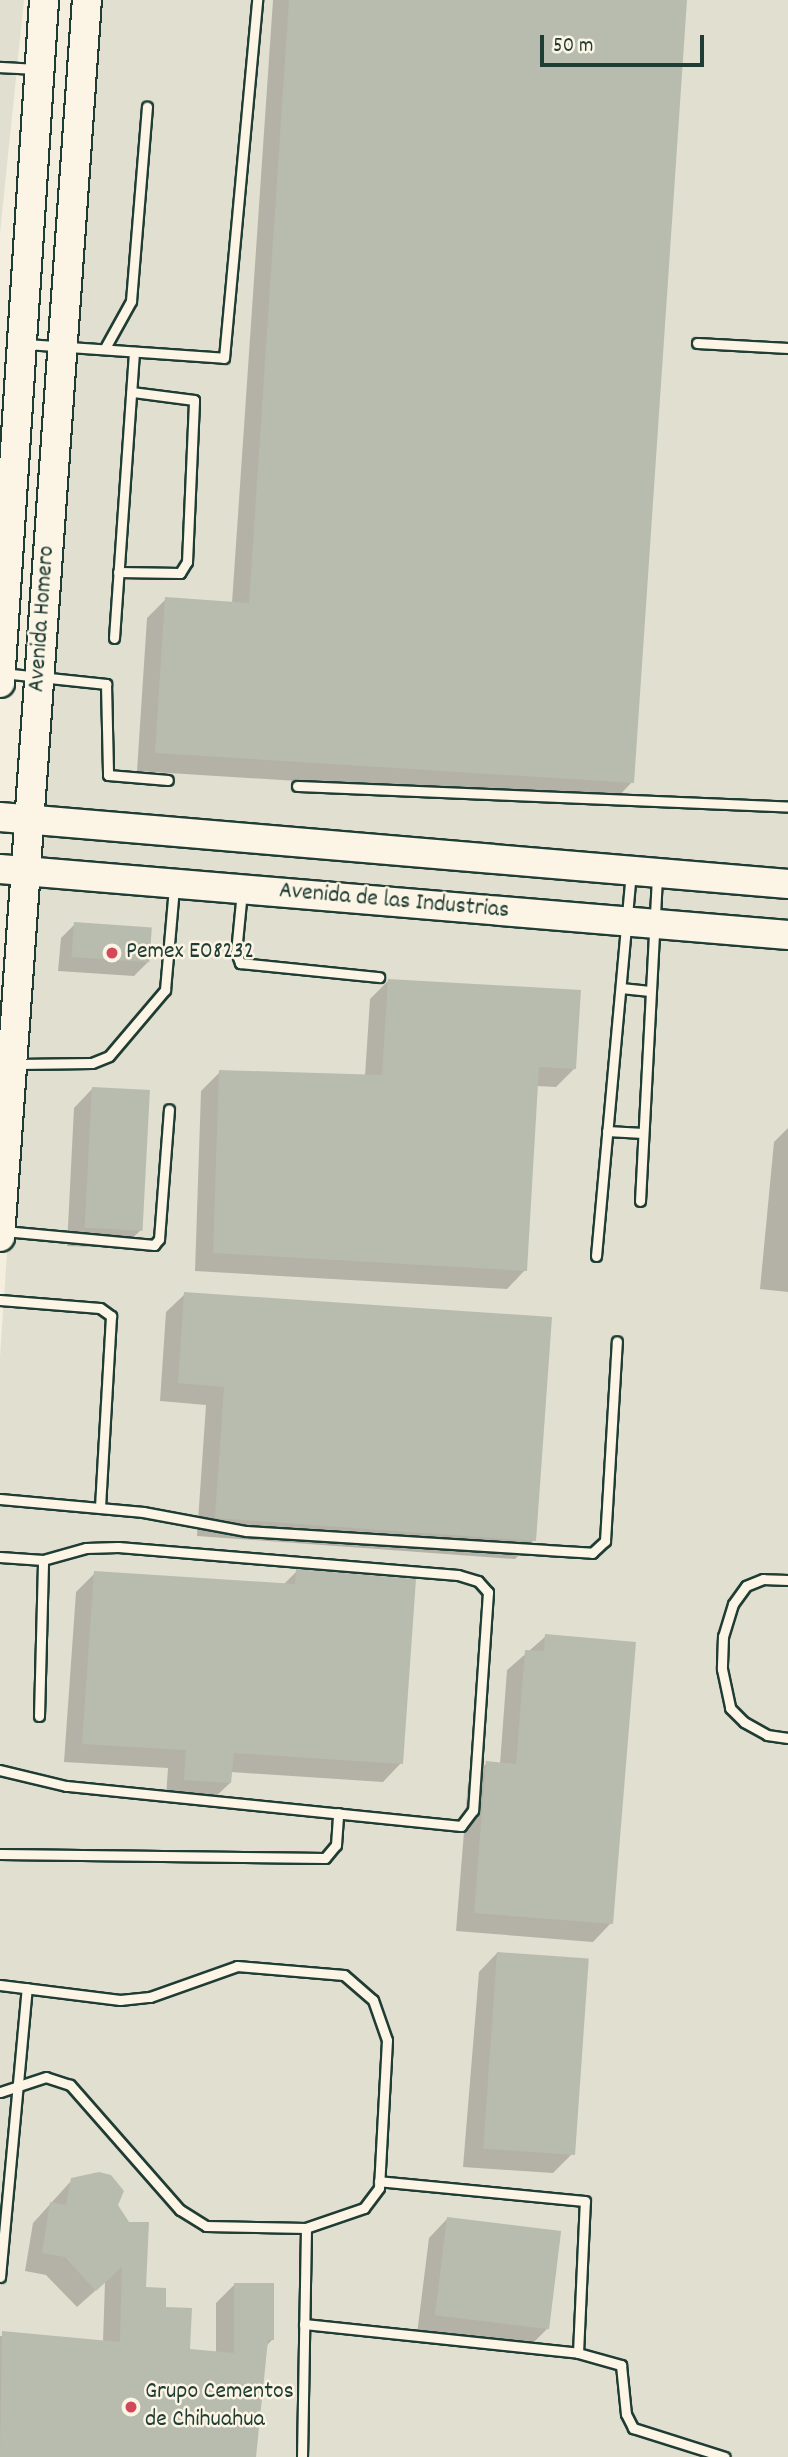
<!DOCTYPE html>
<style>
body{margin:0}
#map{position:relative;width:788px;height:2457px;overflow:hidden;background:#f3eede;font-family:Dekko,sans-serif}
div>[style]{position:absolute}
.built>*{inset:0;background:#e1dfd0}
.shadow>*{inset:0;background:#0003}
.building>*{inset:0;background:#b8bcae;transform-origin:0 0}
.roads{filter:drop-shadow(2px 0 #1f3d34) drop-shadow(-2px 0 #1f3d34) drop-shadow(0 2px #1f3d34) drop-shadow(0 -2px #1f3d34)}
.service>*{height:9px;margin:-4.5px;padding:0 4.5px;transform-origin:4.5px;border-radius:4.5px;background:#fcf5e5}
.primary>*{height:28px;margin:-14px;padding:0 14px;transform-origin:14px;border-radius:14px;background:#fcf5e5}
.dots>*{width:19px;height:19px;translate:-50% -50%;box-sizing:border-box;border:4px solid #fcf5e5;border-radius:50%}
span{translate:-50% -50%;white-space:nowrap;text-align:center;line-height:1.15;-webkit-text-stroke:5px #fcf5e5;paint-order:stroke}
.street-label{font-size:24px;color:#1f3d34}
.poi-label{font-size:24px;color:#1f3d34}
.left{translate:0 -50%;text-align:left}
.scale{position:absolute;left:540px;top:35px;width:164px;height:32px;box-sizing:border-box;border:4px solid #1f3d34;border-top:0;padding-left:9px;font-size:21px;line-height:24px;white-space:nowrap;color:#1f3d34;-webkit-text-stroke:5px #fcf5e5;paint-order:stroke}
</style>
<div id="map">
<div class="built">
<div style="clip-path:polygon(0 0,24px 0,0 233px)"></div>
<div style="clip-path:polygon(91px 0,788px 0,788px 2457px,0 2457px,0 1358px)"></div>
</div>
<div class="shadow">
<div style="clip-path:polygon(273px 0,685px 0,632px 782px,614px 801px,137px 771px,147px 618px,166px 599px,232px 603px)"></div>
<div style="clip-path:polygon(75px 924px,148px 962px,134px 976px,58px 971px,61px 938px)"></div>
<div style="clip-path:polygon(388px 981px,575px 1068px,556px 1087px,536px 1086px,525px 1270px,507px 1289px,195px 1271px,201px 1091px,220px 1072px,365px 1076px,370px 999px)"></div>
<div style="clip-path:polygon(92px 1089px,141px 1230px,122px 1248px,67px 1246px,74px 1108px)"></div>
<div style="clip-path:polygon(788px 1128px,788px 1292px,760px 1289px,774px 1142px)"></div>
<div style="clip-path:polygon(185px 1294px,534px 1540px,515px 1559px,197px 1536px,206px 1405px,160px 1401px,166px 1312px)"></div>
<div style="clip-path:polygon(297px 1571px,401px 1763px,383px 1782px,231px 1772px,230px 1783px,211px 1801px,166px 1798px,168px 1768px,64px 1762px,76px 1592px,95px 1573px,283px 1585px)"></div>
<div style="clip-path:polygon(546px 1636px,611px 1923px,593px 1942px,456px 1931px,468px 1782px,487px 1763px,500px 1764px,507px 1670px)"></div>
<div style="clip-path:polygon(497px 1953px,572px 2154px,553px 2173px,463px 2167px,479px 1972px)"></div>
<div style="clip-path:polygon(72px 2180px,117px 2205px,144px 2289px,164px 2308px,189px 2351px,216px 2353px,216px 2303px,234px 2285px,273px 2339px,266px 2346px,255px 2457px,0 2457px,0 2336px,103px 2342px,105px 2282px,77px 2307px,46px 2275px,25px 2271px,33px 2223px)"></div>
<div style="clip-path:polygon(447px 2219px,548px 2328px,529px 2347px,417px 2334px,429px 2238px)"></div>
</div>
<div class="building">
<div style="clip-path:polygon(289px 0,687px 0,634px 783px,155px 753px,165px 597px,249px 603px)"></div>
<div style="left:74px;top:922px;width:78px;height:35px;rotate:4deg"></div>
<div style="clip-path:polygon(388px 979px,581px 990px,576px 1069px,539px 1067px,527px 1271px,213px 1253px,219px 1070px,382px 1075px)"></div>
<div style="left:92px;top:1087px;width:58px;height:141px;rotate:3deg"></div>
<div style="clip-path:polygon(184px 1292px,552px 1317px,536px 1541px,215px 1518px,224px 1387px,178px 1383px)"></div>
<div style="clip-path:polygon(296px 1569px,416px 1579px,403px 1764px,234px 1753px,231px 1783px,184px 1780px,186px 1750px,82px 1744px,94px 1571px,295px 1584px)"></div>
<div style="clip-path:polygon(545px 1634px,636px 1642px,613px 1924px,474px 1913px,486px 1761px,516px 1764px,525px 1650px,544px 1651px)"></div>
<div style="left:497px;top:1952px;width:92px;height:197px;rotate:4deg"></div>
<div style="clip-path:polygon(99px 2172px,111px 2175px,124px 2191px,118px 2205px,129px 2222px,149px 2222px,146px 2287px,166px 2288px,166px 2307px,192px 2308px,190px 2349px,234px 2353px,234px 2283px,274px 2283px,274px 2340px,268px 2340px,256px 2457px,0 2457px,2px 2331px,120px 2342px,122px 2267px,96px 2291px,65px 2257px,42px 2253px,50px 2202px,66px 2205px,71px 2178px)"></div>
<div style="left:447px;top:2217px;width:115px;height:99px;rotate:7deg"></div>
</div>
<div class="roads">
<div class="service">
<div style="left:0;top:67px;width:37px;rotate:3deg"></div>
<div style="left:697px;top:343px;width:91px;rotate:3.1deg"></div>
<div style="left:26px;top:344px;width:198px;rotate:4deg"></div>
<div style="left:224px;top:358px;width:360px;rotate:-84.7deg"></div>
<div style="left:105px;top:348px;width:54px;rotate:-61deg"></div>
<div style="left:131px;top:301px;width:195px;rotate:-85.3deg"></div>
<div style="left:118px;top:572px;width:62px;rotate:0.9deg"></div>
<div style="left:180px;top:573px;width:13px;rotate:-58deg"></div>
<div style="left:187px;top:562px;width:162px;rotate:-87.5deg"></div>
<div style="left:194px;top:400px;width:63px;rotate:-172.6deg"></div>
<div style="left:114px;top:638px;width:287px;rotate:-86deg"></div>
<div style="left:2px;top:673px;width:105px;rotate:6deg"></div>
<div style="left:106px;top:684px;width:91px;rotate:88.7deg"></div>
<div style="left:108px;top:775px;width:60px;rotate:4.8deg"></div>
<div style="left:297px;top:786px;width:491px;rotate:2.4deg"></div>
<div style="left:242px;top:891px;width:61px;rotate:95.6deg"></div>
<div style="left:236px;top:952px;width:12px;rotate:70deg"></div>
<div style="left:240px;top:963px;width:140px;rotate:5.8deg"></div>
<div style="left:621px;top:988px;width:29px;rotate:6deg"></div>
<div style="left:17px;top:1064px;width:75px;rotate:-0.8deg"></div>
<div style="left:92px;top:1063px;width:18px;rotate:-22deg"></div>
<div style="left:109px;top:1056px;width:87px;rotate:-49.7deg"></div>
<div style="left:165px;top:990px;width:103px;rotate:-85deg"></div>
<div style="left:607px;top:1131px;width:36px;rotate:3deg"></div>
<div style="left:640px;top:1201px;width:323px;rotate:-87deg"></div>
<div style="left:4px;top:1231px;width:151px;rotate:5.3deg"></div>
<div style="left:154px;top:1245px;width:8px;rotate:-50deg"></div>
<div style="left:159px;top:1239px;width:130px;rotate:-85.6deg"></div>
<div style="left:596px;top:1256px;width:383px;rotate:-84.8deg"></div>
<div style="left:0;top:1300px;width:100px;rotate:4.6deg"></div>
<div style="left:100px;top:1308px;width:14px;rotate:36deg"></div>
<div style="left:111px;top:1316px;width:192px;rotate:93.3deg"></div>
<div style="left:0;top:1499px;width:144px;rotate:5.2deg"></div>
<div style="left:143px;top:1512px;width:105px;rotate:10.5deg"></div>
<div style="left:246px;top:1531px;width:347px;rotate:3.6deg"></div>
<div style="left:592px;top:1553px;width:18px;rotate:-43deg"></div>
<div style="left:605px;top:1541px;width:200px;rotate:-86.6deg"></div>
<div style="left:0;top:1557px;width:43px;rotate:4deg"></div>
<div style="left:43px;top:1560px;width:45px;rotate:-15.6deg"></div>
<div style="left:86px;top:1548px;width:32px;rotate:-2deg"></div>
<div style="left:118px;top:1547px;width:341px;rotate:4.7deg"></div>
<div style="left:458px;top:1575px;width:21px;rotate:17deg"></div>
<div style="left:478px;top:1581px;width:15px;rotate:48deg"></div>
<div style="left:488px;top:1592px;width:219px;rotate:93.9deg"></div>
<div style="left:473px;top:1810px;width:20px;rotate:127deg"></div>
<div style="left:461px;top:1826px;width:397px;rotate:-174.2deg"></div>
<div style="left:66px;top:1786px;width:68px;rotate:-166.4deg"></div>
<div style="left:788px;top:1580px;width:25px;rotate:-178deg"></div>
<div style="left:763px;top:1579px;width:18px;rotate:158deg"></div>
<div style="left:746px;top:1586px;width:22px;rotate:126deg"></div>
<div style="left:733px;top:1604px;width:34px;rotate:107deg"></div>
<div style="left:723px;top:1636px;width:33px;rotate:92deg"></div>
<div style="left:722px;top:1669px;width:40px;rotate:78deg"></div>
<div style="left:730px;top:1708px;width:20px;rotate:45deg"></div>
<div style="left:744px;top:1722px;width:26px;rotate:29deg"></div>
<div style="left:767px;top:1735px;width:21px;rotate:8deg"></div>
<div style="left:39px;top:1716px;width:156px;rotate:-88.5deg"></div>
<div style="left:0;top:1854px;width:325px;rotate:0.7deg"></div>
<div style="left:325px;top:1858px;width:17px;rotate:-50deg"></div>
<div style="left:336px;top:1845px;width:32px;rotate:-86deg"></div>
<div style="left:0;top:1985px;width:121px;rotate:7.1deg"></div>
<div style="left:120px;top:2000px;width:30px;rotate:-6deg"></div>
<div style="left:150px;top:1997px;width:92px;rotate:-19.6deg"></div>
<div style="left:237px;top:1966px;width:107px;rotate:4.8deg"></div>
<div style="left:344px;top:1975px;width:38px;rotate:41deg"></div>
<div style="left:373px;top:2000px;width:42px;rotate:70.7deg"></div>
<div style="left:387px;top:2040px;width:148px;rotate:93.1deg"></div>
<div style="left:379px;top:2188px;width:25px;rotate:127deg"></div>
<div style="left:364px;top:2208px;width:61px;rotate:161deg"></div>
<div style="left:306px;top:2228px;width:100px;rotate:-178.9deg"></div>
<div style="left:206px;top:2226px;width:31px;rotate:-148deg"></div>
<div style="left:180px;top:2210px;width:167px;rotate:-131.3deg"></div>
<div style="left:70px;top:2085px;width:25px;rotate:-162deg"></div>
<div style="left:46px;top:2077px;width:48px;rotate:161.9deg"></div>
<div style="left:0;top:2277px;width:290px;rotate:-84.7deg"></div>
<div style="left:304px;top:2324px;width:276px;rotate:6deg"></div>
<div style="left:578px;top:2353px;width:152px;rotate:-87.4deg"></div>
<div style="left:585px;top:2201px;width:207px;rotate:-174.5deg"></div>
<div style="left:578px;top:2353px;width:45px;rotate:15.6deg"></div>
<div style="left:621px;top:2365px;width:49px;rotate:84.2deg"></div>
<div style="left:626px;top:2414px;width:16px;rotate:63deg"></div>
<div style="left:633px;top:2428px;width:96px;rotate:17.5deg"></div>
<div style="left:302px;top:2457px;width:229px;rotate:-89deg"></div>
</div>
<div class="primary">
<div style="left:0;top:683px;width:684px;rotate:-86.31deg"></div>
<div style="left:0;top:817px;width:791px;rotate:4.86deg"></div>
<div style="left:0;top:869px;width:791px;rotate:4.79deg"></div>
<div style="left:0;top:1237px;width:1240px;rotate:-85.98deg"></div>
</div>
</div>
<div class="dots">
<div style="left:112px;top:953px;background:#d1495b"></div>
<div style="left:131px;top:2407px;background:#d1495b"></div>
</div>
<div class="street-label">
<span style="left:43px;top:619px;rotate:-86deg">Avenida Homero</span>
<span style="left:394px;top:902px;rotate:5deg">Avenida de las Industrias</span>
</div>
<div class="poi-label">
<span class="left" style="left:126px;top:953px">Pemex E08232</span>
<span class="left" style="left:145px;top:2407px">Grupo Cementos<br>de Chihuahua</span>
</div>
<div class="scale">50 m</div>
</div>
